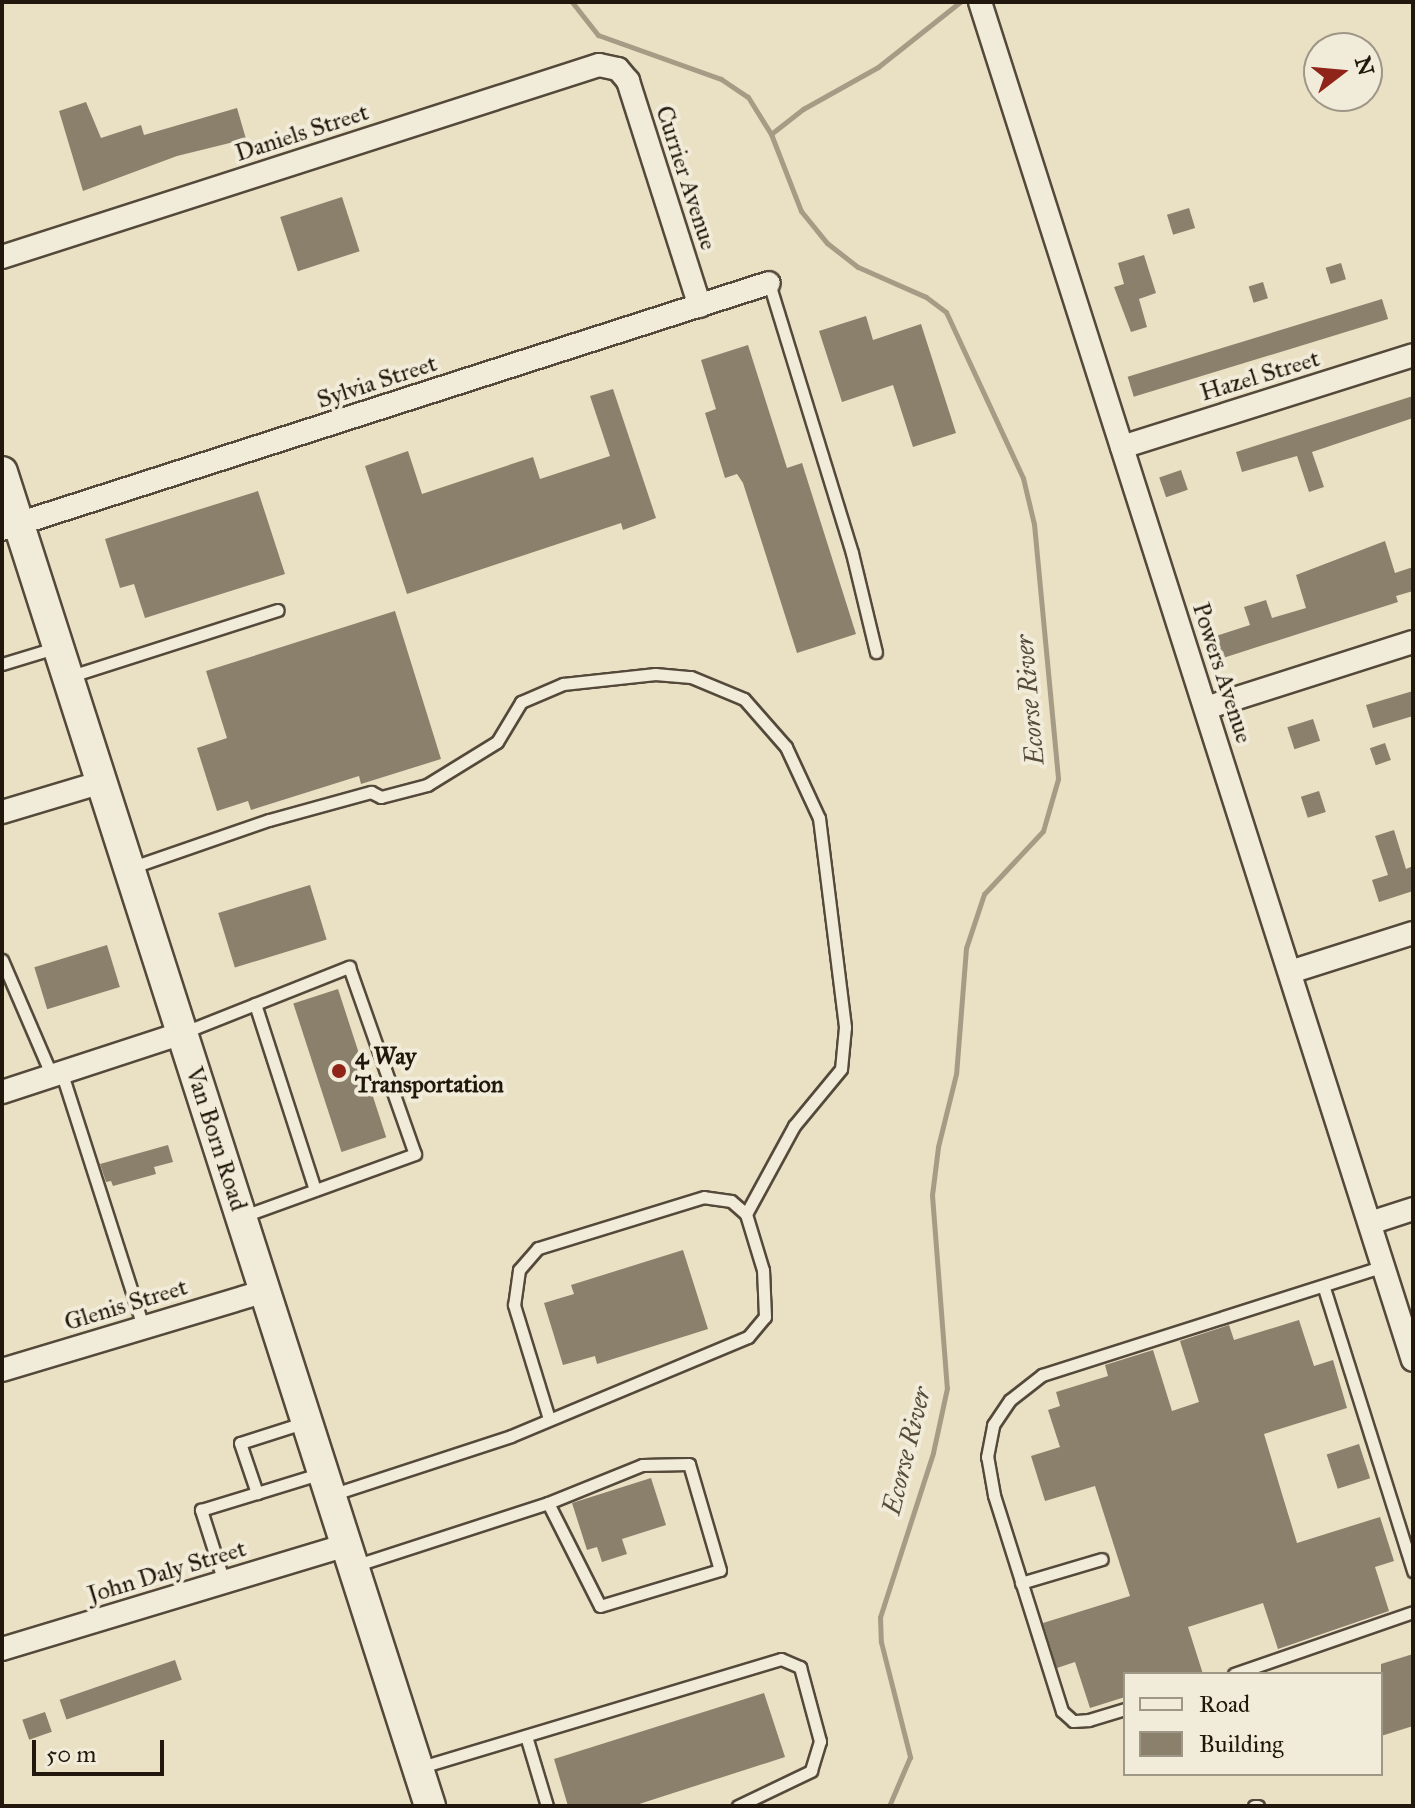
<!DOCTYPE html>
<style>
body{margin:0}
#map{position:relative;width:1415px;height:1808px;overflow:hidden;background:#eae0c4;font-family:"IM FELL Great Primer",serif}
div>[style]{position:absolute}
.stream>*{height:5px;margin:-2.5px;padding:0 2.5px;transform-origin:2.5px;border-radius:2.5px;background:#a69c85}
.building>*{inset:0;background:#8a806c;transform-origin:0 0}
.roads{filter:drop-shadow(2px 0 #54493a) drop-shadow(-2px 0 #54493a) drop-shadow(0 2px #54493a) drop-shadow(0 -2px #54493a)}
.service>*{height:11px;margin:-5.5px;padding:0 5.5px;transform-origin:5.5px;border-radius:5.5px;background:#f1ebd9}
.minor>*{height:22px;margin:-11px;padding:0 11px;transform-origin:11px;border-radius:11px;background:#f1ebd9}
.secondary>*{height:30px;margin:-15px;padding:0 15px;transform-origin:15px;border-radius:15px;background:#f1ebd9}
.dots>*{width:22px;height:22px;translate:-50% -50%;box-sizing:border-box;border:4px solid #f1ebd9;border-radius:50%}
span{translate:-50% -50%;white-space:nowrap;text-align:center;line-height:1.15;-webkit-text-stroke:8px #f1ebd9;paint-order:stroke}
.street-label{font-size:24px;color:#22170c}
.poi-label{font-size:24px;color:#22170c;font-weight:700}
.left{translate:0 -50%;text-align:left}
.water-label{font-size:26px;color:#574c3c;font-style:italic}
.frame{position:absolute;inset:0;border:4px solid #22170c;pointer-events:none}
.legend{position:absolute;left:1123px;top:1672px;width:260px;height:104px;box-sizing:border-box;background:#f1ebd9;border:2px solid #9e9687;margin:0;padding:10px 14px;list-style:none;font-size:24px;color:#22170c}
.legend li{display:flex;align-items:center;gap:16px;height:40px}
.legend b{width:40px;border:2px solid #9e9687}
.north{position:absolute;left:1303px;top:32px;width:80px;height:80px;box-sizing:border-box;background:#f1ebd9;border:2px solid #9e9687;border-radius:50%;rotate:74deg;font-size:22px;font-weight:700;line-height:32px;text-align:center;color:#22170c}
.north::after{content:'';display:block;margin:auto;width:28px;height:36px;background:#8f2418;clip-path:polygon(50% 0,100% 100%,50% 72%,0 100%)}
.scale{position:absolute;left:32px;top:1740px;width:132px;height:36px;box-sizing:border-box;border:4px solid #22170c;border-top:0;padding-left:10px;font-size:24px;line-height:28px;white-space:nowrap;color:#22170c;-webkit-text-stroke:6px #f1ebd9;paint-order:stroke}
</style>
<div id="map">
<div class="stream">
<div style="left:572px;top:2px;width:42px;rotate:51.8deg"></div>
<div style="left:598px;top:35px;width:131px;rotate:19.7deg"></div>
<div style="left:721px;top:79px;width:32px;rotate:34deg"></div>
<div style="left:748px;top:97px;width:44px;rotate:58.1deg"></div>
<div style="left:771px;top:134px;width:83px;rotate:68.7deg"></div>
<div style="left:801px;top:211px;width:41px;rotate:50.9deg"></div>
<div style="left:827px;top:243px;width:39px;rotate:38deg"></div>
<div style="left:858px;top:267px;width:74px;rotate:23.8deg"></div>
<div style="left:926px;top:297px;width:25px;rotate:37deg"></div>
<div style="left:946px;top:312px;width:183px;rotate:65.1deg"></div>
<div style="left:1023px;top:478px;width:47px;rotate:76.6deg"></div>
<div style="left:1034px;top:524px;width:256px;rotate:84.6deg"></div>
<div style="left:1058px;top:779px;width:54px;rotate:106.1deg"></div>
<div style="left:1043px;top:831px;width:86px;rotate:133.1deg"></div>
<div style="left:984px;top:894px;width:57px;rotate:108.4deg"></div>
<div style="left:966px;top:948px;width:126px;rotate:94.5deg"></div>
<div style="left:956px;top:1074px;width:75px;rotate:103.9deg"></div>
<div style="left:938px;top:1147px;width:48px;rotate:97.1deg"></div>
<div style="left:932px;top:1195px;width:194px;rotate:85.6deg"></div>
<div style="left:947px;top:1388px;width:66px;rotate:102.2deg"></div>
<div style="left:933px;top:1453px;width:172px;rotate:107.9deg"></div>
<div style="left:880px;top:1617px;width:25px;rotate:88deg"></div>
<div style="left:881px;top:1642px;width:119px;rotate:75.8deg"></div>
<div style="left:910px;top:1757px;width:53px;rotate:113.2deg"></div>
<div style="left:771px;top:134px;width:41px;rotate:-38deg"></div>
<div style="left:803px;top:109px;width:86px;rotate:-29.2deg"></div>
<div style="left:878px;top:67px;width:105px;rotate:-38.4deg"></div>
</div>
<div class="building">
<div style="clip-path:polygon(86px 102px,101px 138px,141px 125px,144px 135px,237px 108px,246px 139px,177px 156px,83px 191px,59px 111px)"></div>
<div style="left:342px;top:197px;width:57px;height:65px;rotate:72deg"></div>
<div style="left:1189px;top:208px;width:21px;height:23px;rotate:73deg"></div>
<div style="clip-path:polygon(1144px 255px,1156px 293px,1139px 299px,1147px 327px,1131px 332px,1114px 287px,1124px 284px,1118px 263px)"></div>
<div style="left:1341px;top:263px;width:17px;height:16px;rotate:73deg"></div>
<div style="left:1263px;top:282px;width:17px;height:15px;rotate:73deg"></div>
<div style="left:1382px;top:299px;width:21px;height:266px;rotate:73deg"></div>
<div style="clip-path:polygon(866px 316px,873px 340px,921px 324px,956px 433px,913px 447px,893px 385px,842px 402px,819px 331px)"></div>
<div style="clip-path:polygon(748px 345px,787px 468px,802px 463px,856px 634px,797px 653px,743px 483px,737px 474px,725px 478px,705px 413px,716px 409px,701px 360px)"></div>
<div style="clip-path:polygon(613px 389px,656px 518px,623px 530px,621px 523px,407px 594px,365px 466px,408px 451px,422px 494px,533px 457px,540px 479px,610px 456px,590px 396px)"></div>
<div style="clip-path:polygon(1413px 396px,1413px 418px,1312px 452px,1324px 487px,1309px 492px,1297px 456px,1242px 472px,1236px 452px)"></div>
<div style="left:1181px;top:470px;width:21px;height:23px;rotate:71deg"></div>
<div style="clip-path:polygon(258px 491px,285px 574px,145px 618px,134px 584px,120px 588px,105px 539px)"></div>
<div style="clip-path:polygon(1385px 541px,1395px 573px,1413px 567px,1413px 591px,1396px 596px,1398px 602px,1223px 658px,1216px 636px,1250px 625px,1244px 607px,1266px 600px,1272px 618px,1306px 608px,1296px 575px)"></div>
<div style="clip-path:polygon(395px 611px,441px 759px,361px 784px,359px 776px,251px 810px,248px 801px,217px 811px,197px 748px,227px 738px,206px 671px)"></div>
<div style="clip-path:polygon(1413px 691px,1413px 716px,1373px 728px,1366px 705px)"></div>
<div style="left:1313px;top:719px;width:23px;height:27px;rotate:72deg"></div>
<div style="left:1385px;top:743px;width:18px;height:16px;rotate:71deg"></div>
<div style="left:1319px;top:791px;width:22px;height:19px;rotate:72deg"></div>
<div style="clip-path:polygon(1394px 830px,1406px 869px,1413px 866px,1413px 891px,1379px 902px,1372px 880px,1388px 875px,1375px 836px)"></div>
<div style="left:310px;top:885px;width:57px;height:96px;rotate:73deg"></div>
<div style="left:107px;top:945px;width:44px;height:76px;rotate:73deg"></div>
<div style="left:338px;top:989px;width:156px;height:47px;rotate:72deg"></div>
<div style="clip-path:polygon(168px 1145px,173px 1162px,154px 1167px,156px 1174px,113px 1186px,111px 1181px,106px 1182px,100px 1164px)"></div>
<div style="clip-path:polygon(683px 1250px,708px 1329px,597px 1364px,595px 1356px,563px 1365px,544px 1303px,574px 1294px,571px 1285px)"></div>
<div style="clip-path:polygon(1299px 1320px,1314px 1366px,1333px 1360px,1347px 1408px,1264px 1434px,1282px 1494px,1297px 1543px,1380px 1517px,1394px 1561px,1375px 1567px,1389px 1611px,1278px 1649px,1263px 1603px,1188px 1627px,1203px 1674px,1125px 1674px,1125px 1697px,1090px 1708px,1075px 1662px,1057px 1668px,1043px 1623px,1130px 1596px,1095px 1486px,1045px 1501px,1031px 1456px,1060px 1447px,1048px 1410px,1060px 1406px,1056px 1392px,1108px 1376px,1105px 1365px,1153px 1350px,1172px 1411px,1199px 1402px,1180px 1341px,1229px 1325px,1234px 1340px)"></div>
<div style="left:1359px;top:1444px;width:36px;height:34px;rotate:72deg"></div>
<div style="clip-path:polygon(651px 1478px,666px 1525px,622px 1539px,627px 1554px,602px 1562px,597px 1547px,587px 1550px,572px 1503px)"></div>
<div style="clip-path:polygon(1413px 1654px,1413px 1726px,1381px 1736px,1381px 1664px)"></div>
<div style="left:175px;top:1660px;width:21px;height:122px;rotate:71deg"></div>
<div style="clip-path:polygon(764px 1693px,785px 1757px,633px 1806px,568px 1806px,554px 1759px)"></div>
<div style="left:45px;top:1712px;width:21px;height:24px;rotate:71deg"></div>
</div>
<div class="roads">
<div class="service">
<div style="left:769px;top:283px;width:282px;rotate:72.9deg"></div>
<div style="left:852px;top:553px;width:102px;rotate:76.4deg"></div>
<div style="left:2px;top:664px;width:55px;rotate:-16.8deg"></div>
<div style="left:68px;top:677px;width:220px;rotate:-17.7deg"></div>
<div style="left:130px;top:868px;width:147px;rotate:-19.1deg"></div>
<div style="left:269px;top:820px;width:106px;rotate:-15.4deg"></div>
<div style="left:371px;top:792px;width:11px;rotate:27deg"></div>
<div style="left:381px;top:797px;width:48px;rotate:-14.6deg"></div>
<div style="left:427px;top:785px;width:82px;rotate:-31.6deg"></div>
<div style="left:497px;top:742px;width:47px;rotate:-59deg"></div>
<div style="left:521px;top:702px;width:46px;rotate:-23.2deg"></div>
<div style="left:563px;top:684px;width:93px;rotate:-6.2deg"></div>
<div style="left:655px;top:674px;width:36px;rotate:5deg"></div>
<div style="left:691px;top:677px;width:57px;rotate:22.5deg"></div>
<div style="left:744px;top:699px;width:64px;rotate:48.8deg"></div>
<div style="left:786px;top:747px;width:78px;rotate:65.1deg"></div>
<div style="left:819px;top:818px;width:211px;rotate:82.9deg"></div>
<div style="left:845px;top:1027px;width:42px;rotate:95.4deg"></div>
<div style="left:841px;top:1069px;width:74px;rotate:129.5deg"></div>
<div style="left:794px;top:1126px;width:100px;rotate:118.6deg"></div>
<div style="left:2px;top:960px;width:126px;rotate:66.7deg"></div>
<div style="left:255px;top:1004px;width:195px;rotate:72.1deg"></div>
<div style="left:182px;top:1033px;width:180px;rotate:-21.6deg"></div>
<div style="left:349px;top:967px;width:198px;rotate:70.6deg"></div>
<div style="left:415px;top:1154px;width:185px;rotate:160.1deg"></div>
<div style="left:62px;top:1074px;width:266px;rotate:72.2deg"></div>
<div style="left:1324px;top:1288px;width:297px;rotate:72.5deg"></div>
<div style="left:306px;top:1422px;width:69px;rotate:162.3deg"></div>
<div style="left:240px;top:1443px;width:53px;rotate:71.2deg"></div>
<div style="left:257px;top:1493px;width:68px;rotate:-17.1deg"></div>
<div style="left:331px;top:1495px;width:189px;rotate:-18.1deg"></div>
<div style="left:511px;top:1436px;width:257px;rotate:-22.7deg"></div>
<div style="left:748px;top:1337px;width:26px;rotate:-50deg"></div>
<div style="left:765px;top:1317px;width:47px;rotate:-92.4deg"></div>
<div style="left:763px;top:1270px;width:59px;rotate:-106.9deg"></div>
<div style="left:746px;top:1214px;width:20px;rotate:-139deg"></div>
<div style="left:731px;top:1201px;width:27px;rotate:-172deg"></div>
<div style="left:704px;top:1197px;width:174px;rotate:162.9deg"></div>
<div style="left:538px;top:1248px;width:29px;rotate:131deg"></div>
<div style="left:519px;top:1270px;width:35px;rotate:98deg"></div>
<div style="left:514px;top:1305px;width:119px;rotate:72.9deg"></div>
<div style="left:354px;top:1566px;width:204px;rotate:-18deg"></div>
<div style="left:548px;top:1503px;width:115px;rotate:63.2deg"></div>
<div style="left:600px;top:1606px;width:125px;rotate:-16.7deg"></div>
<div style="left:720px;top:1570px;width:110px;rotate:-106.3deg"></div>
<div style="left:689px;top:1464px;width:47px;rotate:178.8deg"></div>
<div style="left:642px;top:1465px;width:101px;rotate:158deg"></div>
<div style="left:224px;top:1582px;width:76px;rotate:-107.7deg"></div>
<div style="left:201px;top:1510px;width:59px;rotate:-16.9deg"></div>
<div style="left:1021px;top:1583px;width:84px;rotate:-16.5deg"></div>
<div style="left:1234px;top:1674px;width:189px;rotate:-19.1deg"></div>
<div style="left:1125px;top:1709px;width:38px;rotate:163deg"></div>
<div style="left:1089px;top:1720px;width:16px;rotate:176deg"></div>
<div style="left:1073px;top:1721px;width:15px;rotate:-138deg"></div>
<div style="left:1062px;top:1711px;width:226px;rotate:-107.5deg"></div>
<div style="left:994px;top:1495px;width:39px;rotate:-100deg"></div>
<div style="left:987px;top:1457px;width:33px;rotate:-79deg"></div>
<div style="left:993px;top:1425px;width:30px;rotate:-56deg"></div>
<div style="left:1010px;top:1400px;width:41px;rotate:-38deg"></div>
<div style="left:1042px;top:1375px;width:358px;rotate:-17.7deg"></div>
<div style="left:526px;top:1736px;width:73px;rotate:73.3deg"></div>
<div style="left:418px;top:1768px;width:379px;rotate:-16.7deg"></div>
<div style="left:781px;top:1659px;width:21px;rotate:23deg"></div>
<div style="left:800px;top:1667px;width:77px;rotate:74.9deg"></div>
<div style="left:820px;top:1741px;width:31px;rotate:107deg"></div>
<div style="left:811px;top:1771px;width:81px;rotate:154.4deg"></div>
<div style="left:1254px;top:1806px;width:4px"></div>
</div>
<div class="minor">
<div style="left:980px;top:2px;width:1425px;rotate:72.32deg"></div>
<div style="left:2px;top:257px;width:627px;rotate:-17.83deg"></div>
<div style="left:599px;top:65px;width:19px;rotate:12deg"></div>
<div style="left:618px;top:69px;width:16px;rotate:50deg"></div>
<div style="left:628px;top:81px;width:236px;rotate:72.3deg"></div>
<div style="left:1122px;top:447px;width:305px;rotate:-17.5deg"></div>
<div style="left:2px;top:529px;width:805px;rotate:-17.78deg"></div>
<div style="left:1206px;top:708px;width:217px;rotate:-17.7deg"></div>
<div style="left:2px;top:812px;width:104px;rotate:-16.7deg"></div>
<div style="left:1290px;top:972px;width:129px;rotate:-17.6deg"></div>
<div style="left:2px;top:1092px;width:189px;rotate:-18.1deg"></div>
<div style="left:1370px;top:1223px;width:45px;rotate:-18deg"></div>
<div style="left:2px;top:1370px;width:275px;rotate:-16.7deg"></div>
<div style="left:2px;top:1649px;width:360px;rotate:-16.8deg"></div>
</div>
<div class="secondary">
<div style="left:2px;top:472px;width:1401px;rotate:72.21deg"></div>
</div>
</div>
<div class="dots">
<div style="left:339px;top:1071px;background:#8f2418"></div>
</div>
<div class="street-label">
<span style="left:302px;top:133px;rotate:-18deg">Daniels Street</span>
<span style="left:686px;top:178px;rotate:72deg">Currier Avenue</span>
<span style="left:1260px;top:376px;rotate:-17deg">Hazel Street</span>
<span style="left:377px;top:382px;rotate:-18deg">Sylvia Street</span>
<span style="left:1222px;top:673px;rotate:72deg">Powers Avenue</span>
<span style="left:216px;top:1139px;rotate:72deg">Van Born Road</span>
<span style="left:126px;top:1305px;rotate:-17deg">Glenis Street</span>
<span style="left:167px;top:1572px;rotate:-17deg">John Daly Street</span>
</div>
<div class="poi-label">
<span class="left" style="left:355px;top:1071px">4 Way<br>Transportation</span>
</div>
<div class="water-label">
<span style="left:1030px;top:700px;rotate:-95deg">Ecorse River</span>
<span style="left:907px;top:1451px;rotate:-76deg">Ecorse River</span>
</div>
<div class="frame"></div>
<ul class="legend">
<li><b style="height:10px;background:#f1ebd9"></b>Road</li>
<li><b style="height:22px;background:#8a806c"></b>Building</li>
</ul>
<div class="north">N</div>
<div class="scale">50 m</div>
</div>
